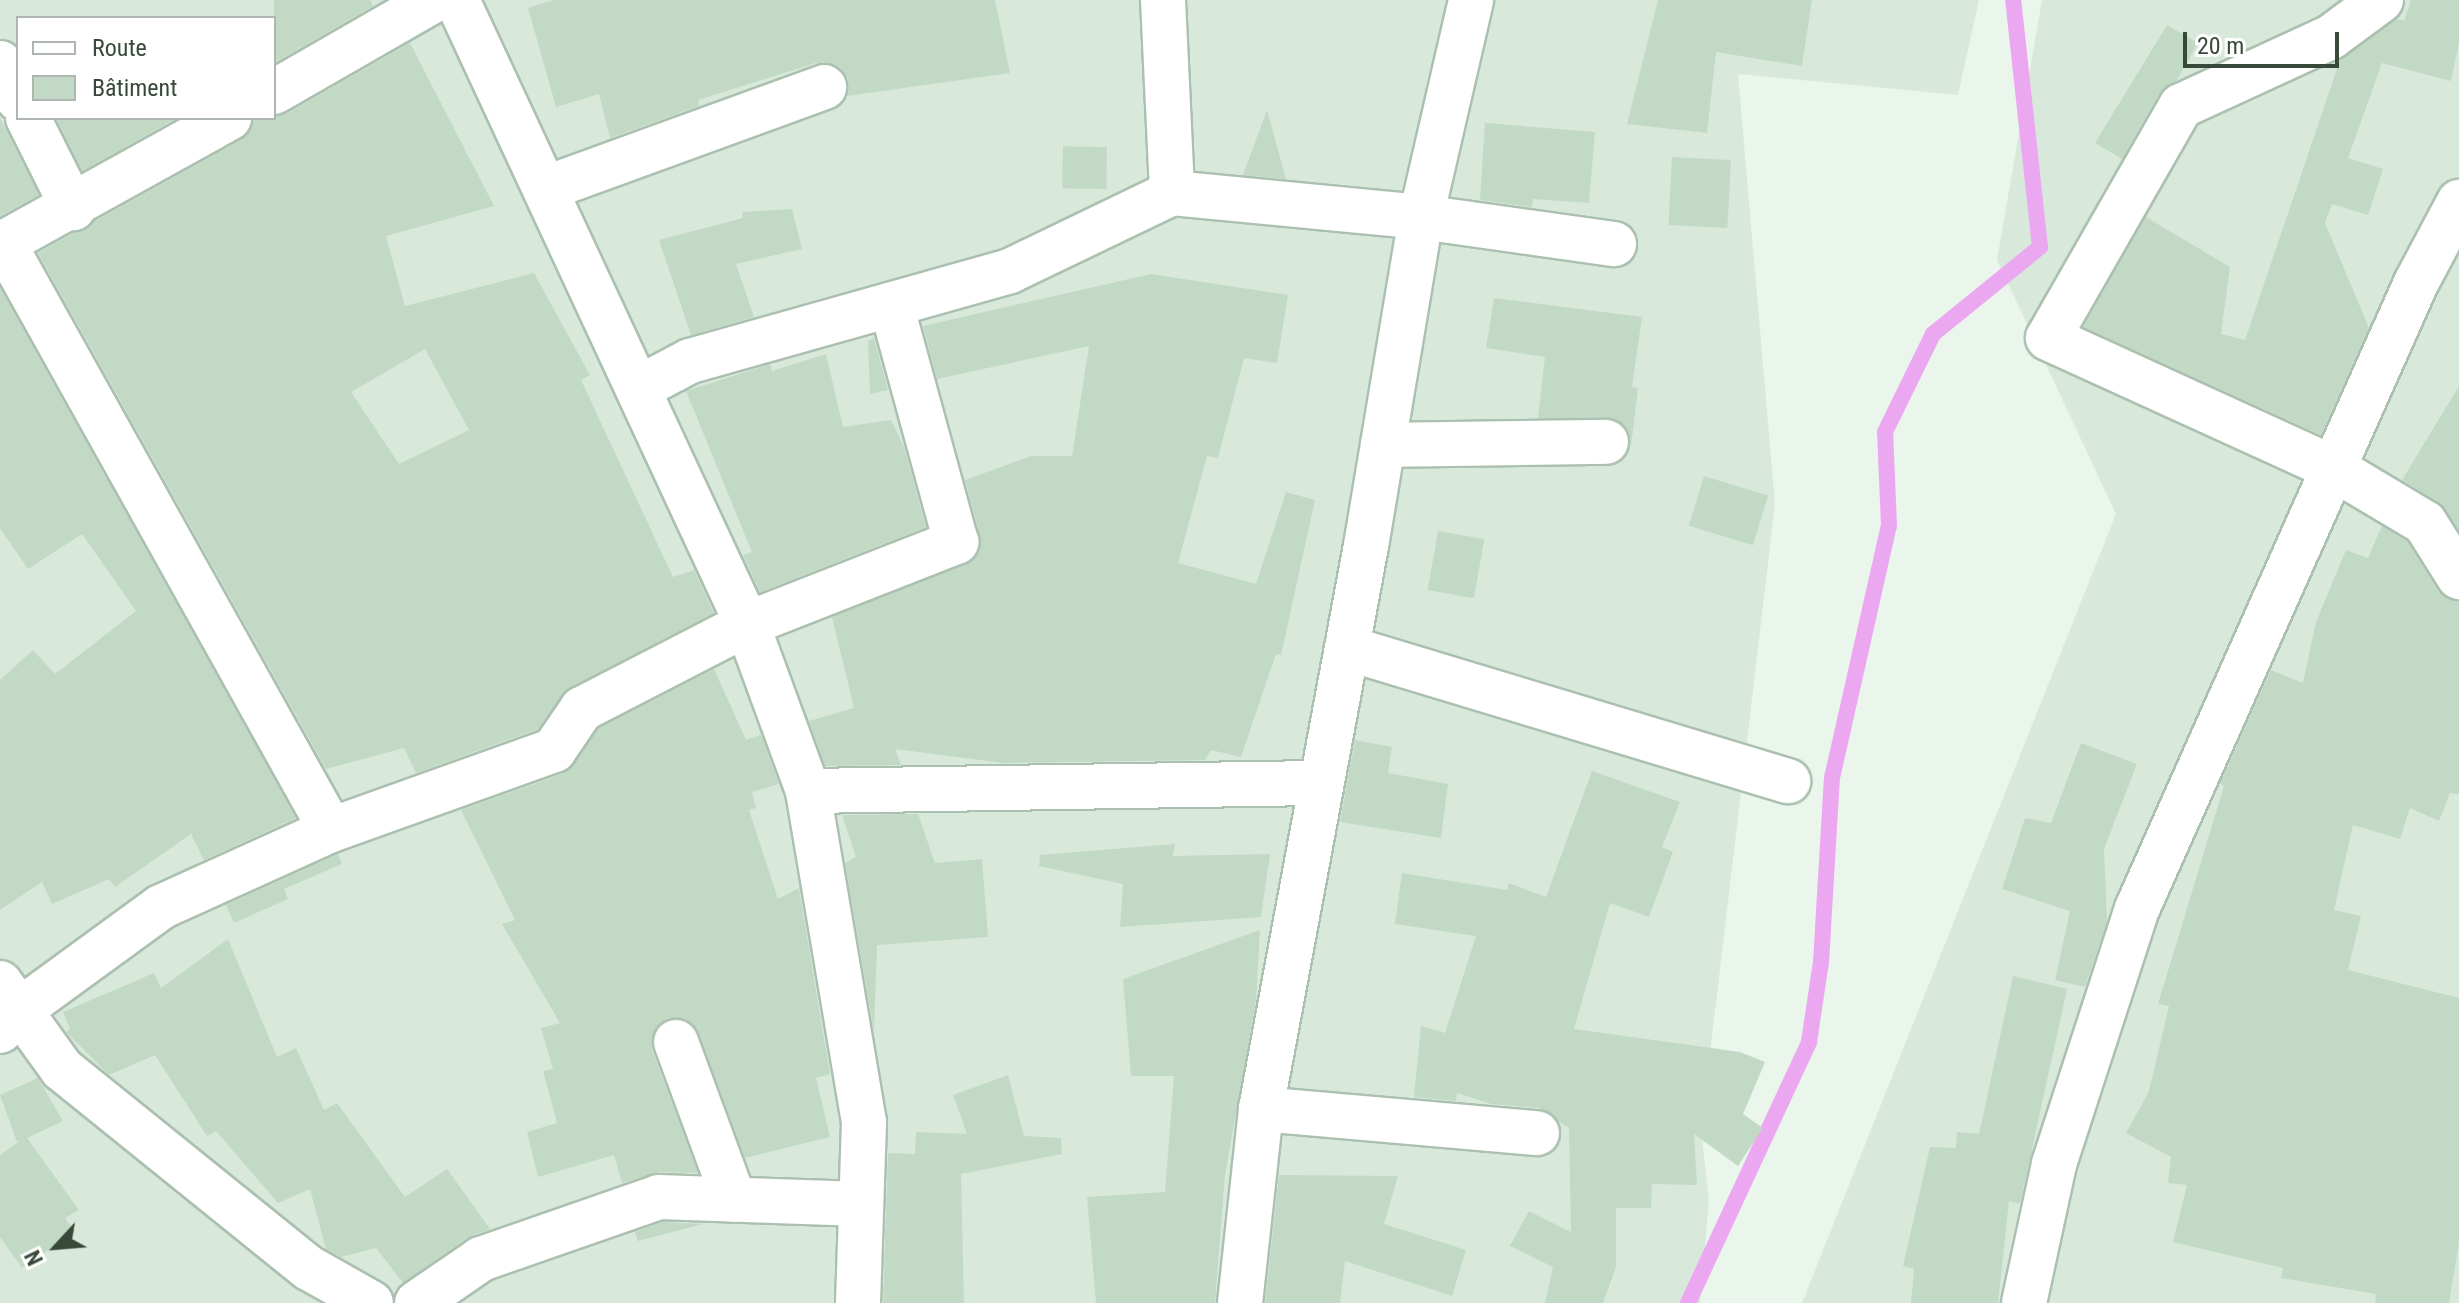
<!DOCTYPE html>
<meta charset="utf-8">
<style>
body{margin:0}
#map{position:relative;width:2459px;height:1303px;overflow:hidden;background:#eaf5ec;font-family:"Roboto Condensed",sans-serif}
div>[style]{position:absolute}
.residential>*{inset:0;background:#d8e9db}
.stream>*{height:16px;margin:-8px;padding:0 8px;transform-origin:8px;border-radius:8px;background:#eca7f1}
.building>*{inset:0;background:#c2dac5;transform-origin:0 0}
.roads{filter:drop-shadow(2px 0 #acc0b0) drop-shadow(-2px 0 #acc0b0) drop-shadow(0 2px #acc0b0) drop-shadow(0 -2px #acc0b0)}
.minor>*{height:44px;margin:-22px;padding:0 22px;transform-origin:22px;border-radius:22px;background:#fff}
span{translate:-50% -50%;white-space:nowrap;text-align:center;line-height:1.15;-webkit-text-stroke:8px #fff;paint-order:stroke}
.legend{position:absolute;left:16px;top:16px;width:260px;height:104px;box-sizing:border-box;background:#fff;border:2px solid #afb6b0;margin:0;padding:10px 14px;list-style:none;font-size:24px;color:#38493a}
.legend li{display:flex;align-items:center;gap:16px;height:40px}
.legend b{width:40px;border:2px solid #afb6b0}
.north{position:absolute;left:16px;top:1207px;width:80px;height:80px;-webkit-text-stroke:6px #fff;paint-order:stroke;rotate:244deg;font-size:22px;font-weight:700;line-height:32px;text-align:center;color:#38493a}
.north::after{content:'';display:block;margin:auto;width:28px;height:36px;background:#38493a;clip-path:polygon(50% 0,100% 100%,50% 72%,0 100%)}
.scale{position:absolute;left:2183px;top:32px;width:156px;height:36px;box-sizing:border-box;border:4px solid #38493a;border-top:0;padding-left:10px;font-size:24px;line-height:28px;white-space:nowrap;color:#38493a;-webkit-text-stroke:6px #fff;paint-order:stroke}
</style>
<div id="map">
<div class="residential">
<div style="clip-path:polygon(evenodd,0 0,1979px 0,1958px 95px,1738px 74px,1775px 504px,1701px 1130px,1709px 1200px,1700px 1303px,0 1303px,0 0,18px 18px,274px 18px,274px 118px,18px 118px,18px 18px)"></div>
<div style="clip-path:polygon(2042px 0,2459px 0,2459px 1303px,1802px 1303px,2116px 514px,1997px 260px)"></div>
</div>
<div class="stream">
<div style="left:1688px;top:1303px;width:288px;rotate:-65.1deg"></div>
<div style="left:1809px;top:1042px;width:81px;rotate:-81.5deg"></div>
<div style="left:1821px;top:962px;width:184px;rotate:-86.6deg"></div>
<div style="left:1832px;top:778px;width:258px;rotate:-77.3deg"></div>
<div style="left:1889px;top:526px;width:94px;rotate:-92.4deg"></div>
<div style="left:1885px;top:432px;width:109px;rotate:-63.9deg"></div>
<div style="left:1933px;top:334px;width:138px;rotate:-39.1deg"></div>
<div style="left:2040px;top:247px;width:248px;rotate:-96.2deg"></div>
</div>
<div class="building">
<div style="clip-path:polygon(274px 0,370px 0,373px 6px,274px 63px)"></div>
<div style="clip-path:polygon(553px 0,995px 0,1010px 73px,847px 96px,848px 79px,841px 68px,816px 63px,698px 100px,699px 106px,610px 138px,599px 94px,556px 107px,528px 8px)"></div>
<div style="clip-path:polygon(1658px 0,1812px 0,1802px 66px,1716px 52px,1707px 133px,1627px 124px)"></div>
<div style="clip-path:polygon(2411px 0,2459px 0,2459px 43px,2451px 81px,2382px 63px,2348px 158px,2383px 169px,2368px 215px,2332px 204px,2325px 223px,2369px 328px,2321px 435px,2083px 327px,2146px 217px,2230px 267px,2221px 334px,2245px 340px,2340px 60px,2397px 19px,2404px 21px)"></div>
<div style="clip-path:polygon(2167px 25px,2198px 43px,2177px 80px,2159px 94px,2122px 159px,2095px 143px)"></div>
<div style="clip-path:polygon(evenodd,410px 43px,494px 206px,386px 236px,405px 306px,534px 273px,590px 375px,581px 380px,673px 577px,694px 570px,714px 613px,571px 687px,538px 729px,416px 773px,404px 748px,326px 769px,38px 253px,241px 140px,254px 118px,286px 114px,410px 43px,425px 349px,469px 430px,399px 464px,351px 392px,425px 349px)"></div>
<div style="clip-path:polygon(1267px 110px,1286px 179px,1243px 175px)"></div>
<div style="clip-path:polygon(0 118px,39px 195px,0 216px)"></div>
<div style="clip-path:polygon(56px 118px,177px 118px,82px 171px)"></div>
<div style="clip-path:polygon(1485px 123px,1595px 132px,1589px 203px,1533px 199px,1532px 207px,1480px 200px)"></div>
<div style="left:1107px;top:147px;width:42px;height:44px;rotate:91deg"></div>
<div style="left:1672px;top:157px;width:59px;height:68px;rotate:3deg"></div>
<div style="clip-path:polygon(792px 209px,802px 249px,736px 264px,754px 317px,691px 335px,659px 240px,743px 218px,742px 212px)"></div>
<div style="clip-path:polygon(1151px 274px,1288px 295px,1277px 363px,1244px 358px,1218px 458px,1207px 456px,1178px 563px,1256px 584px,1286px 492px,1315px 500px,1281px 655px,1276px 654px,1241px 757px,1211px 750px,1205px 760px,1003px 763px,895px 749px,901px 765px,825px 766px,809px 721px,854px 708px,832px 617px,974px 559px,980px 536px,965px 480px,1031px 456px,1072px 456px,1089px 346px,937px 379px,923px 326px)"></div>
<div style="clip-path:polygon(0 288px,296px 818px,204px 860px,191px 834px,115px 887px,109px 879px,52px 904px,42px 882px,0 910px,0 680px,33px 650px,55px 674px,136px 611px,82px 534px,28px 569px,0 528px)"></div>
<div style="clip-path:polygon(1494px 298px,1642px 317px,1632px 387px,1638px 388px,1631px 447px,1628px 430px,1617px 420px,1538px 418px,1545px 357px,1486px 348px)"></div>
<div style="clip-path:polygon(874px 338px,888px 390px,870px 394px,868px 341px)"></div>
<div style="clip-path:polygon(826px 354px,843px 427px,891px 420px,904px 447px,926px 527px,760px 592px,743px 555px,752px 552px,686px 391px,770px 364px,772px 371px)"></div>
<div style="clip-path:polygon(2459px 386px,2459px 530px,2438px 502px,2402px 480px)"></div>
<div style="left:1704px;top:476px;width:67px;height:52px;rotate:17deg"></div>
<div style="clip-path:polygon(2382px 526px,2407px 541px,2438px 591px,2459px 602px,2459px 794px,2450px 793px,2439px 821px,2410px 808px,2400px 839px,2353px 825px,2334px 910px,2361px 916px,2348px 970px,2459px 998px,2459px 1243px,2449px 1303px,2375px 1303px,2376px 1294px,2281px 1278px,2283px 1268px,2173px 1242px,2187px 1185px,2168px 1183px,2171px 1157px,2126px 1133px,2149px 1091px,2169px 1006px,2158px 1004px,2224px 786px,2220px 784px,2271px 670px,2303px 683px,2316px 622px,2346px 550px,2368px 558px)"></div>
<div style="left:1438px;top:531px;width:47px;height:60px;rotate:10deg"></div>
<div style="clip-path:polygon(714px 669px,746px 740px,761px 735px,779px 784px,752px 792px,756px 808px,749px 810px,778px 899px,799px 888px,830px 1074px,816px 1078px,830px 1137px,745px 1158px,699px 1033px,691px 1022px,668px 1018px,656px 1027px,652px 1050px,698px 1173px,659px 1172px,622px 1183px,614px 1155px,538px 1177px,527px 1132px,557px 1123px,543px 1071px,553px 1069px,541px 1028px,560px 1023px,502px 924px,515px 920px,461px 810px,562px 774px,599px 728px)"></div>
<div style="clip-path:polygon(1355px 740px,1392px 747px,1388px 773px,1448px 784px,1441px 838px,1340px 822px)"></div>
<div style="clip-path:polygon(2081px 743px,2137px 764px,2104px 849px,2107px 922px,2085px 987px,2055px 980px,2070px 911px,2002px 889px,2025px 818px,2051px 823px)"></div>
<div style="clip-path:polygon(1592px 771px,1680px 802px,1662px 847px,1673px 852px,1649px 917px,1610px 903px,1574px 1029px,1740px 1052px,1765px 1062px,1743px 1114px,1763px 1128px,1738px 1166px,1694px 1134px,1697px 1185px,1652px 1184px,1651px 1208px,1616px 1208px,1616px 1267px,1603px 1303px,1545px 1303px,1553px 1267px,1510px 1246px,1529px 1211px,1571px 1232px,1569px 1128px,1539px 1108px,1491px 1104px,1457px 1093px,1456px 1101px,1414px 1097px,1421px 1026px,1445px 1033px,1476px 936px,1395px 924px,1402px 873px,1507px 890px,1509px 883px,1546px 897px)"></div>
<div style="clip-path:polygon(918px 814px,935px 863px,982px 859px,988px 937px,877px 945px,874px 1032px,845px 863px,856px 857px,842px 815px)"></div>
<div style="clip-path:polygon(1175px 844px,1173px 856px,1270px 854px,1261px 917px,1120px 927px,1123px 884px,1039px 866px,1040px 855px)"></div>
<div style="clip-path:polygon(338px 854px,342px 864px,284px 889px,288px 899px,234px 923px,226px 905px)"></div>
<div style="clip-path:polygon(1260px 930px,1256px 1000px,1225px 1175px,1215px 1303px,1096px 1303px,1087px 1197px,1165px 1192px,1174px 1076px,1131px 1076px,1123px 979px)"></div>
<div style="clip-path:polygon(228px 939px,277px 1057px,296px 1048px,324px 1110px,337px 1103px,405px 1197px,447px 1169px,490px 1229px,467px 1238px,403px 1283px,376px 1248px,341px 1257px,326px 1249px,310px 1189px,278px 1203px,216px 1131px,207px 1136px,155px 1055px,109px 1075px,66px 1032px,70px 1029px,63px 1012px,154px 973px,161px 988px)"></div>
<div style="clip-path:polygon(2013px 976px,2067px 989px,2020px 1204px,2009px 1201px,1998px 1303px,1911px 1303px,1914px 1269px,1903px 1266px,1930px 1147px,1956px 1148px,1957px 1132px,1979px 1134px)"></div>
<div style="clip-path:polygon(1008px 1075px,1024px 1136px,1061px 1138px,1062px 1154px,961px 1174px,964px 1303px,883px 1303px,888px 1153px,915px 1154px,916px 1132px,967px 1134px,953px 1095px)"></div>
<div style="clip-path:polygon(38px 1078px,63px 1121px,27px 1138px,79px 1210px,65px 1218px,75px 1232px,22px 1268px,0 1237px,0 1155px,21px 1140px,17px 1142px,0 1095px)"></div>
<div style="clip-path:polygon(1279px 1175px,1398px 1176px,1384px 1224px,1466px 1250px,1452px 1296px,1345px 1261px,1340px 1303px,1265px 1303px)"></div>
<div style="clip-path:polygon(663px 1222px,703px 1224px,638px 1241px,635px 1232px)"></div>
</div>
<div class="roads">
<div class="minor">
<div style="left:457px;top:0;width:688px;rotate:65.07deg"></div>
<div style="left:747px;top:624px;width:178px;rotate:69.9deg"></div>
<div style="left:808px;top:791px;width:336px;rotate:80.4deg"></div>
<div style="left:864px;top:1122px;width:181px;rotate:91.9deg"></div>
<div style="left:1163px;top:0;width:193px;rotate:87.3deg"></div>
<div style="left:2381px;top:0;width:62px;rotate:143.5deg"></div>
<div style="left:2331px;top:37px;width:165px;rotate:155.3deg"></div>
<div style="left:2181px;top:106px;width:267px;rotate:119.8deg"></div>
<div style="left:2048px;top:338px;width:313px;rotate:24.5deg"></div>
<div style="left:2333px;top:468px;width:107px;rotate:30.9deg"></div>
<div style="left:2425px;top:523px;width:64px;rotate:57.8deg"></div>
<div style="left:0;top:63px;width:40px;rotate:63.4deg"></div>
<div style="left:274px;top:92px;width:185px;rotate:-29.9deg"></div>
<div style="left:28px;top:118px;width:101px;rotate:63.4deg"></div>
<div style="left:547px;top:188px;width:295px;rotate:-20deg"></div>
<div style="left:4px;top:244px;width:671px;rotate:60.84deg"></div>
<div style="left:0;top:245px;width:262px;rotate:-29deg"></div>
<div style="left:641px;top:387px;width:55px;rotate:-28deg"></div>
<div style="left:690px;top:361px;width:332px;rotate:-15.7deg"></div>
<div style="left:1010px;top:271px;width:180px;rotate:-25.7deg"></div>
<div style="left:1172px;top:193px;width:250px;rotate:5.5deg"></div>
<div style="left:1421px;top:217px;width:195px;rotate:8deg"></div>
<div style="left:1383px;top:445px;width:223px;rotate:-0.8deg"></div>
<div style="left:1347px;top:648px;width:461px;rotate:16.8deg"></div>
<div style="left:808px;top:791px;width:512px;rotate:-0.9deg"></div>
<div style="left:0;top:983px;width:106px;rotate:54.2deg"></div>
<div style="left:62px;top:1069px;width:317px;rotate:38.9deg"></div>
<div style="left:309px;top:1268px;width:71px;rotate:29.4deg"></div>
<div style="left:0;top:1031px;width:25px;rotate:-48deg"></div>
<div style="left:17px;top:1012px;width:178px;rotate:-36.1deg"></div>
<div style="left:161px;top:907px;width:187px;rotate:-24.4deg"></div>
<div style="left:331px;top:830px;width:237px;rotate:-19.7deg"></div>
<div style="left:554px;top:750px;width:50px;rotate:-55.7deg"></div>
<div style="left:582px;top:709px;width:186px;rotate:-27.3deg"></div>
<div style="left:747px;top:624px;width:225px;rotate:-21.4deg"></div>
<div style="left:956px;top:542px;width:246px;rotate:-105.3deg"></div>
<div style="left:676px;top:1042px;width:168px;rotate:69.8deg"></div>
<div style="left:1261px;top:1109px;width:277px;rotate:5deg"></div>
<div style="left:417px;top:1303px;width:78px;rotate:-34.5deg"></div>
<div style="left:481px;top:1259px;width:188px;rotate:-19.2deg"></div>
<div style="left:659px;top:1197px;width:202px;rotate:2deg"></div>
<div style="left:1240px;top:1303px;width:195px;rotate:-83.8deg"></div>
<div style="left:1261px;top:1109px;width:573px;rotate:-79.44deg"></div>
<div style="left:1366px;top:546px;width:334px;rotate:-80.5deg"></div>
<div style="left:1421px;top:217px;width:223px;rotate:-77deg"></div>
<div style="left:2024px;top:1303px;width:142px;rotate:-77.8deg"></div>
<div style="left:2054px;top:1164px;width:268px;rotate:-72deg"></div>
<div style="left:2137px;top:909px;width:685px;rotate:-65.98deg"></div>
<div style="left:2416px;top:283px;width:92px;rotate:-62deg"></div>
</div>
</div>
<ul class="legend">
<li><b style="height:10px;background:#fff"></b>Route</li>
<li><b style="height:22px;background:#c2dac5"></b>Bâtiment</li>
</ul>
<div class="north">N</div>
<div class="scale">20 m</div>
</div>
